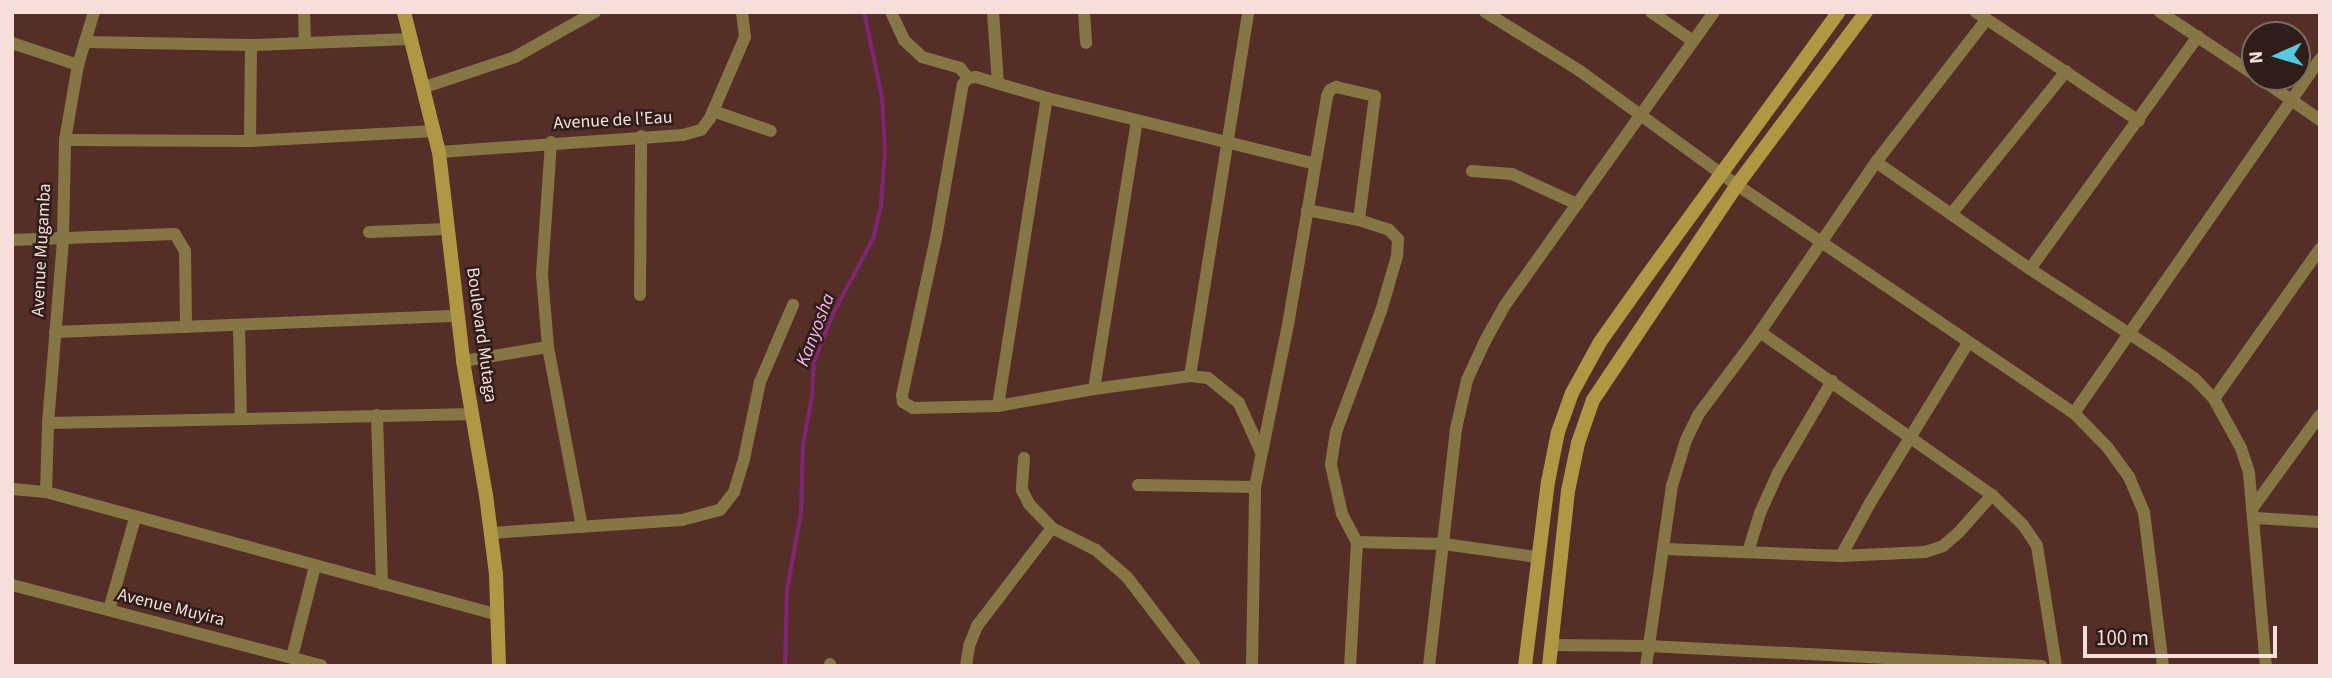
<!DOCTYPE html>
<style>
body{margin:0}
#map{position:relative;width:2332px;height:678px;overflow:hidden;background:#552f27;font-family:"Source Sans 3",sans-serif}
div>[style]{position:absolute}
.stream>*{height:3.5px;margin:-1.75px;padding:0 1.75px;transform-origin:1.75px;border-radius:1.75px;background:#802476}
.street>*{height:12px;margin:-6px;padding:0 6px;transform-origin:6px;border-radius:6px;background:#867645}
.secondary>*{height:14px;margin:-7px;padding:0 7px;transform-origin:7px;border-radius:7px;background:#b09743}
span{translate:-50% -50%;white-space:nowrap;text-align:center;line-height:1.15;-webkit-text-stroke:5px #2e1d19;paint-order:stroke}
.street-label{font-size:18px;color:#f7ded8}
.water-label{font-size:19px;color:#fcb4f0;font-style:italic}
.frame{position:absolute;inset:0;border:14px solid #f7ded8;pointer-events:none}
.north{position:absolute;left:2241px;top:21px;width:70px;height:70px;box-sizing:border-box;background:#2e1d19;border:2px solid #7e6a65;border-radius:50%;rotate:266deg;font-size:19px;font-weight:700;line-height:28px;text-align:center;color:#f7ded8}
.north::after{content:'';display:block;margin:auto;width:24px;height:32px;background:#56c9e0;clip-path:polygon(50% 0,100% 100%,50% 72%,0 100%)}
.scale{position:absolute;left:2083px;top:626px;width:194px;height:32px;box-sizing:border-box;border:4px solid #f7ded8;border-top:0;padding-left:9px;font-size:21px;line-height:24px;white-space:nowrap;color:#f7ded8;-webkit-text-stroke:5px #2e1d19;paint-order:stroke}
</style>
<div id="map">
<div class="stream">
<div style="left:785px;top:666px;width:76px;rotate:-88.5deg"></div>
<div style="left:787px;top:590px;width:77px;rotate:-79.6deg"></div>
<div style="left:801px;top:514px;width:70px;rotate:-88.4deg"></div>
<div style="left:803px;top:444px;width:48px;rotate:-79.2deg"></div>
<div style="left:812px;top:397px;width:35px;rotate:-87deg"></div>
<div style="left:814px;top:362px;width:54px;rotate:-68.2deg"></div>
<div style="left:834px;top:312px;width:83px;rotate:-61.9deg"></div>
<div style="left:873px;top:239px;width:34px;rotate:-76deg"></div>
<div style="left:881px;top:206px;width:55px;rotate:-85.8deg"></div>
<div style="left:885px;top:151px;width:53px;rotate:-93.2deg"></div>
<div style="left:882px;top:98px;width:88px;rotate:-101.8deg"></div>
</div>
<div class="street">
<div style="left:304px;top:12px;width:31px;rotate:88deg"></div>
<div style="left:891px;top:12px;width:31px;rotate:65deg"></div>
<div style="left:904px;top:40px;width:25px;rotate:43deg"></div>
<div style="left:922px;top:57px;width:40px;rotate:16deg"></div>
<div style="left:960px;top:68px;width:13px;rotate:51deg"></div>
<div style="left:993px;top:12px;width:71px;rotate:86deg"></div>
<div style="left:1084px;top:12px;width:31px;rotate:86deg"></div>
<div style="left:1485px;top:12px;width:112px;rotate:31.8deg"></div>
<div style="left:1580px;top:71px;width:194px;rotate:36deg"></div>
<div style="left:1737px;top:185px;width:407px;rotate:34.1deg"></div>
<div style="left:2074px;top:413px;width:49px;rotate:45.8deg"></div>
<div style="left:2108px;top:448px;width:36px;rotate:54deg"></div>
<div style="left:2129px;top:477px;width:38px;rotate:67deg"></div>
<div style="left:2144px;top:512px;width:155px;rotate:83deg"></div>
<div style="left:1651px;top:12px;width:51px;rotate:34.6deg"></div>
<div style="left:1976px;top:12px;width:196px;rotate:33.8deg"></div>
<div style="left:2160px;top:12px;width:114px;rotate:33.6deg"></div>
<div style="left:85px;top:42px;width:166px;rotate:1deg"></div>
<div style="left:251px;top:45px;width:159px;rotate:-2.2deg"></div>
<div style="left:12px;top:43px;width:70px;rotate:18.4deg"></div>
<div style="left:2258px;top:77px;width:75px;rotate:34.7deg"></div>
<div style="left:425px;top:87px;width:95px;rotate:-18.4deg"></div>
<div style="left:515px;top:57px;width:92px;rotate:-29.4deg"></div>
<div style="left:713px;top:111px;width:61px;rotate:19deg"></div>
<div style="left:65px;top:140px;width:185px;rotate:0.3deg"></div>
<div style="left:250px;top:141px;width:185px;rotate:-3.1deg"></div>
<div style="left:250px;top:141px;width:96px;rotate:-89.4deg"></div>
<div style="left:551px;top:142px;width:133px;rotate:93.9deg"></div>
<div style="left:542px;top:275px;width:72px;rotate:85.2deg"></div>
<div style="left:548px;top:347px;width:183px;rotate:79.3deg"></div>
<div style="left:439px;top:152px;width:245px;rotate:-4deg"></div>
<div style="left:683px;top:135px;width:19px;rotate:-16deg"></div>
<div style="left:701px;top:130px;width:15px;rotate:-53deg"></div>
<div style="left:710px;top:118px;width:88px;rotate:-66.6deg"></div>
<div style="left:745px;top:37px;width:25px;rotate:-97deg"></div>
<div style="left:1876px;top:162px;width:188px;rotate:34.8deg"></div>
<div style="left:2030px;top:269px;width:158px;rotate:33.1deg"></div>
<div style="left:2162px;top:355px;width:39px;rotate:36deg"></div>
<div style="left:2194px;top:378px;width:29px;rotate:46deg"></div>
<div style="left:2214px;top:399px;width:56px;rotate:61.1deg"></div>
<div style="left:2241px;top:448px;width:26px;rotate:72deg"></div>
<div style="left:2249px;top:473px;width:194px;rotate:85deg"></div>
<div style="left:1472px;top:171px;width:40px;rotate:4.3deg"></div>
<div style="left:1512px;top:174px;width:72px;rotate:24.8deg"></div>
<div style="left:1307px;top:210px;width:53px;rotate:10.9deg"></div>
<div style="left:1359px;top:220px;width:32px;rotate:18deg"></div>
<div style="left:1389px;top:230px;width:13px;rotate:45deg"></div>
<div style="left:1398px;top:239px;width:17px;rotate:93deg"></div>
<div style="left:1397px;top:256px;width:57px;rotate:106.2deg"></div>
<div style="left:1381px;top:311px;width:129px;rotate:110.4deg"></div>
<div style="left:1336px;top:432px;width:33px;rotate:99deg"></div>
<div style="left:1331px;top:465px;width:50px;rotate:77.3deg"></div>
<div style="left:1342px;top:514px;width:32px;rotate:62deg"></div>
<div style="left:1357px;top:542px;width:124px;rotate:93.2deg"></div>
<div style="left:1952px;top:213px;width:182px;rotate:-51.2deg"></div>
<div style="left:369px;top:232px;width:79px;rotate:-2.2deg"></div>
<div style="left:12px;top:240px;width:163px;rotate:-2.1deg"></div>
<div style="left:175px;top:234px;width:20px;rotate:60deg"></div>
<div style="left:185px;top:251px;width:76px;rotate:89.2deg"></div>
<div style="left:2030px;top:269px;width:287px;rotate:-54.2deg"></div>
<div style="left:640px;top:295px;width:159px;rotate:-89.6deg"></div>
<div style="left:239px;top:325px;width:92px;rotate:88.8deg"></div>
<div style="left:55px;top:332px;width:402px;rotate:-2.3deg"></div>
<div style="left:1760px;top:332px;width:284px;rotate:35.1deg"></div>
<div style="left:1992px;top:495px;width:43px;rotate:44.1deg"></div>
<div style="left:2023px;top:525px;width:25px;rotate:56deg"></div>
<div style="left:2037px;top:546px;width:121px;rotate:81deg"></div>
<div style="left:463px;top:361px;width:86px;rotate:-9.4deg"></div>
<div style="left:1190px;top:376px;width:369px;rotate:-80.9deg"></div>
<div style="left:1094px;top:389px;width:272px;rotate:-80.9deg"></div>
<div style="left:2214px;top:399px;width:184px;rotate:-54.8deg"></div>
<div style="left:998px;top:406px;width:312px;rotate:-81deg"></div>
<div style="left:2074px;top:413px;width:431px;rotate:-55.2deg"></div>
<div style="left:377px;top:415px;width:169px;rotate:88.3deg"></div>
<div style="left:48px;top:423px;width:425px;rotate:-1.2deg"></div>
<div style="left:1261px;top:452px;width:54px;rotate:-114.2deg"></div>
<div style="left:1239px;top:403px;width:40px;rotate:-141deg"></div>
<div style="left:1208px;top:378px;width:18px;rotate:-174deg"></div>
<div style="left:1190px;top:376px;width:97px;rotate:172.3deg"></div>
<div style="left:1094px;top:389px;width:97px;rotate:170deg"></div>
<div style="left:998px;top:406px;width:85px;rotate:178.7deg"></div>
<div style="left:913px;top:408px;width:12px;rotate:-149deg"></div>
<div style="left:903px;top:402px;width:7px;rotate:-98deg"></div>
<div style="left:902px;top:395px;width:161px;rotate:-77.8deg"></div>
<div style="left:936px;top:238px;width:156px;rotate:-80.1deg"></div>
<div style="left:963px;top:84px;width:8px;rotate:-50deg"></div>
<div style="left:968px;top:78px;width:8px;rotate:-7deg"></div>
<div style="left:976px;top:77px;width:74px;rotate:16.5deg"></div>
<div style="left:1047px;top:98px;width:276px;rotate:13.8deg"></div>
<div style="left:1024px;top:458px;width:32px;rotate:94deg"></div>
<div style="left:1022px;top:490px;width:16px;rotate:63deg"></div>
<div style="left:1029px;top:504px;width:33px;rotate:46deg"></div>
<div style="left:1052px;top:528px;width:49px;rotate:26.6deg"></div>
<div style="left:1096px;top:550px;width:41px;rotate:41.1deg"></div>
<div style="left:1127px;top:577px;width:112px;rotate:52.6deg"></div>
<div style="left:1138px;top:485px;width:117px;rotate:1deg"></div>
<div style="left:12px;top:489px;width:34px;rotate:5deg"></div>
<div style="left:46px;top:492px;width:468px;rotate:15.2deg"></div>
<div style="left:46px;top:492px;width:69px;rotate:-88.3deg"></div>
<div style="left:48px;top:423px;width:185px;rotate:-85.3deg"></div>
<div style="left:63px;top:239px;width:99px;rotate:-88.8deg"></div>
<div style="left:65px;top:140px;width:76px;rotate:-80.2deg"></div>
<div style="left:78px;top:65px;width:55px;rotate:-73.2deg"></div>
<div style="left:2254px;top:506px;width:112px;rotate:-54deg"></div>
<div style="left:2255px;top:518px;width:65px;rotate:3.5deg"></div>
<div style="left:491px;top:533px;width:191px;rotate:-3.9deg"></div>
<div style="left:682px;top:520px;width:39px;rotate:-15deg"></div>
<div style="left:720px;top:510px;width:23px;rotate:-52deg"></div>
<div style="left:734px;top:492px;width:34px;rotate:-73deg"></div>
<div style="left:744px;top:459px;width:79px;rotate:-78.3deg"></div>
<div style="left:760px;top:382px;width:84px;rotate:-66.8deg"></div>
<div style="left:1357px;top:542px;width:87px;rotate:1.3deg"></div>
<div style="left:1444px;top:544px;width:94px;rotate:8deg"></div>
<div style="left:1665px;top:549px;width:176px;rotate:2.3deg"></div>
<div style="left:1841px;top:556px;width:84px;rotate:-2.7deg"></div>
<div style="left:1925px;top:552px;width:19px;rotate:-18deg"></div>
<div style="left:1943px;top:546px;width:21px;rotate:-41deg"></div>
<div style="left:1959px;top:532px;width:50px;rotate:-48.3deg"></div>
<div style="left:1748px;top:552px;width:41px;rotate:-72.9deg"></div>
<div style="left:1760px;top:513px;width:44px;rotate:-65.8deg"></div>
<div style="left:1778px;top:473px;width:107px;rotate:-59.6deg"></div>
<div style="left:1841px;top:556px;width:60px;rotate:-61.3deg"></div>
<div style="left:1870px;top:503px;width:188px;rotate:-58.5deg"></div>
<div style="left:12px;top:585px;width:320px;rotate:14.6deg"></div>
<div style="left:109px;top:610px;width:96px;rotate:-74.2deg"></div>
<div style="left:1552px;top:645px;width:96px;rotate:0.6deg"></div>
<div style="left:1648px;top:646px;width:394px;rotate:2.9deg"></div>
<div style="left:292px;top:657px;width:94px;rotate:-75.8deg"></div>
<div style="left:830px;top:664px;width:2px;rotate:63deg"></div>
<div style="left:966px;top:666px;width:20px;rotate:-81deg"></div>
<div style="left:969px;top:646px;width:22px;rotate:-68deg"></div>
<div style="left:977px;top:626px;width:123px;rotate:-52.6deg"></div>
<div style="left:1252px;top:666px;width:179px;rotate:-89deg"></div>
<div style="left:1255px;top:487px;width:165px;rotate:-78.5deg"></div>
<div style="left:1288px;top:325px;width:232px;rotate:-80.3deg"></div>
<div style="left:1327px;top:96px;width:7px;rotate:-63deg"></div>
<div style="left:1330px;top:90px;width:7px;rotate:-27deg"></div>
<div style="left:1336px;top:87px;width:40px;rotate:13deg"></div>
<div style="left:1375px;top:96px;width:125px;rotate:97.4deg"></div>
<div style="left:1429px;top:666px;width:239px;rotate:-83.5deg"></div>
<div style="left:1456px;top:429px;width:50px;rotate:-77.3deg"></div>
<div style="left:1467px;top:380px;width:43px;rotate:-65.2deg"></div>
<div style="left:1485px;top:341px;width:41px;rotate:-60.9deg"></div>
<div style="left:1505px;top:305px;width:360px;rotate:-54.5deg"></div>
<div style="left:1646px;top:666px;width:182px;rotate:-81.8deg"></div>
<div style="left:1672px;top:486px;width:48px;rotate:-73.1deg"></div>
<div style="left:1686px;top:440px;width:28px;rotate:-64deg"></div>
<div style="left:1698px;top:415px;width:104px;rotate:-53.2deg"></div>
<div style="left:1760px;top:332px;width:206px;rotate:-55.7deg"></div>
<div style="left:1876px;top:162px;width:180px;rotate:-52.2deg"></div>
</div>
<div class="secondary">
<div style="left:404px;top:12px;width:144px;rotate:76deg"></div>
<div style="left:439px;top:152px;width:210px;rotate:83.4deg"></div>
<div style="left:463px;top:361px;width:136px;rotate:80.3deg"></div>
<div style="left:486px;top:495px;width:80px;rotate:82.8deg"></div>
<div style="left:496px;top:574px;width:92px;rotate:88.1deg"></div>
<div style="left:1525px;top:666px;width:185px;rotate:-82.9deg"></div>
<div style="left:1548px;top:482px;width:51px;rotate:-78.7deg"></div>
<div style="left:1558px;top:432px;width:41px;rotate:-70.3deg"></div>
<div style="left:1572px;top:393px;width:58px;rotate:-61.2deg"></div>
<div style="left:1600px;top:342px;width:76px;rotate:-54.6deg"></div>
<div style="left:1644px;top:280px;width:331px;rotate:-54deg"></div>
<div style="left:1549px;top:666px;width:176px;rotate:-83.8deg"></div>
<div style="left:1568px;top:491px;width:49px;rotate:-78.2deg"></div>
<div style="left:1578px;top:443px;width:46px;rotate:-70.8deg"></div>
<div style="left:1593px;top:400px;width:259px;rotate:-56.2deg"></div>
<div style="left:1737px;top:185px;width:216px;rotate:-53.3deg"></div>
</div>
<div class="street-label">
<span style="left:613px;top:121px;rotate:-3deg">Avenue de l'Eau</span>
<span style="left:42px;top:250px;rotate:-87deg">Avenue Mugamba</span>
<span style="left:481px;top:335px;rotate:82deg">Boulevard Mutaga</span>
<span style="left:171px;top:608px;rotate:14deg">Avenue Muyira</span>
</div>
<div class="water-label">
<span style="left:816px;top:330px;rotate:-69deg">Kanyosha</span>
</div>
<div class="frame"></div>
<div class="north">N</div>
<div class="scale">100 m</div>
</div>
